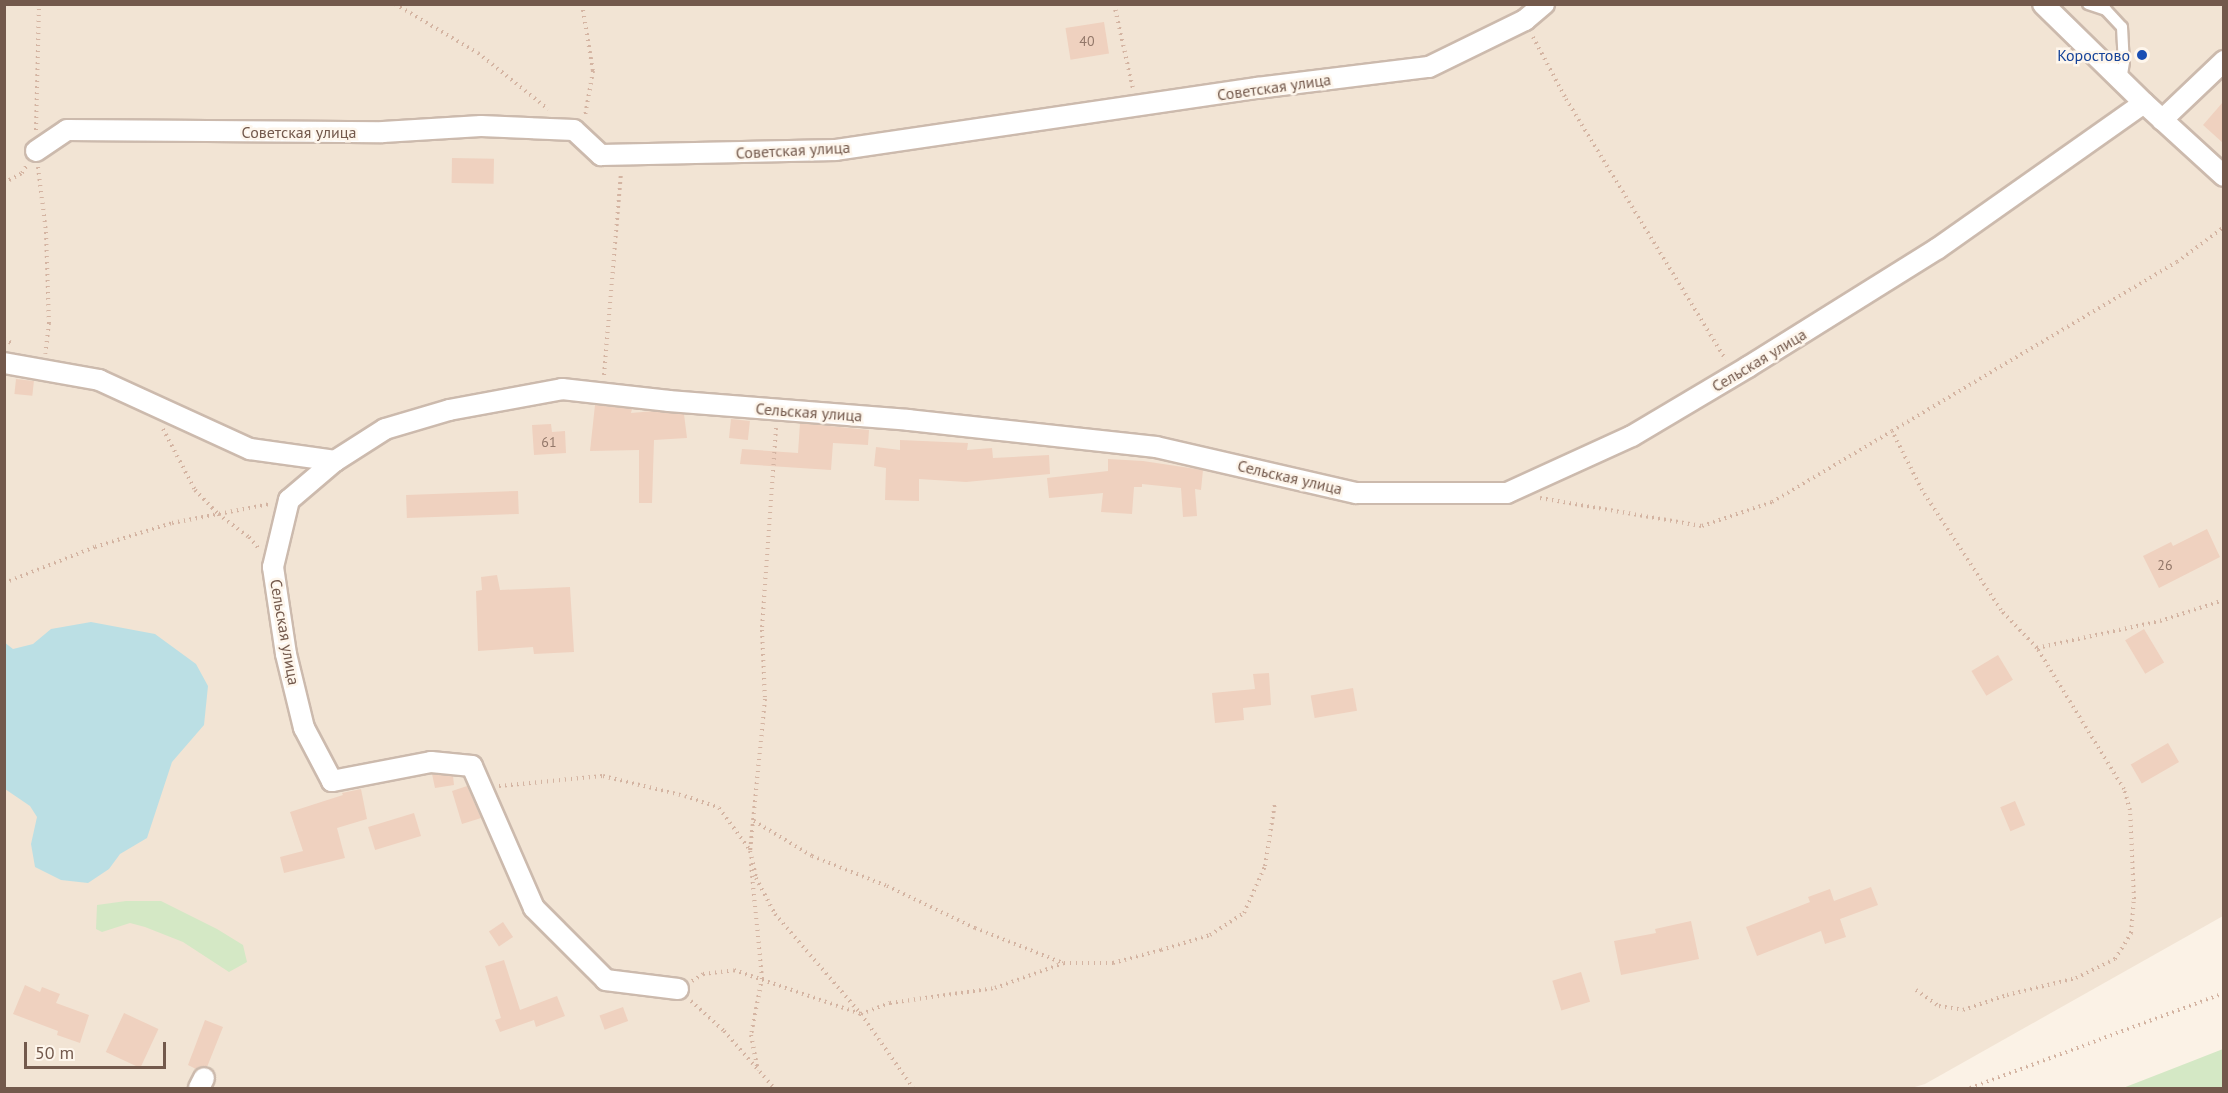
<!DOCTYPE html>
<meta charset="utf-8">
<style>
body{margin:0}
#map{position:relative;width:2228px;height:1093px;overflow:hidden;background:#fbf2e6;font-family:"PT Sans",sans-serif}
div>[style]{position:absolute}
.residential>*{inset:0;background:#f2e4d4}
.green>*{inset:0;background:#d4e8c5}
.water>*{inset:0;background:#bbdfe4}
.building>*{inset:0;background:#efd1bf;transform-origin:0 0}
.path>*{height:4px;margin-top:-2px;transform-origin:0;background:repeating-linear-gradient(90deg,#d4b4a2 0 1.5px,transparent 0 6px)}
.roads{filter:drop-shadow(2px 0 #ccbaad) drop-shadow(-2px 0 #ccbaad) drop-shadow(0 2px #ccbaad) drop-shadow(0 -2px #ccbaad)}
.service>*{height:10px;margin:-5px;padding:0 5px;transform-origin:5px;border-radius:5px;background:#fff}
.minor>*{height:20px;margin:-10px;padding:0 10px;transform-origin:10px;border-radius:10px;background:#fff}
.dots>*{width:16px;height:16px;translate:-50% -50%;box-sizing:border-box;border:3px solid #fef6ec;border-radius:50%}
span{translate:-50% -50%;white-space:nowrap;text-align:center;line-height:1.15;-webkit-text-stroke:5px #fef6ec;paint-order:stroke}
.number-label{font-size:14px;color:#927769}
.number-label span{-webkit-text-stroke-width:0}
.transit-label{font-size:16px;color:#164399}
.right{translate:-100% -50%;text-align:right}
.street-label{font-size:16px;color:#73594c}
.frame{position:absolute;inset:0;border:6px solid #73594c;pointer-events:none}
.scale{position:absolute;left:24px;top:1042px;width:142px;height:27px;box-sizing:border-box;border:3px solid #73594c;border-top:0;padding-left:8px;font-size:18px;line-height:21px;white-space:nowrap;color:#73594c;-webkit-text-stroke:4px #fef6ec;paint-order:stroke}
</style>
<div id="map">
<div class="residential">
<div style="clip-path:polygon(5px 5px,2223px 5px,2223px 916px,1925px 1084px,1911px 1088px,5px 1088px)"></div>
</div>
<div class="green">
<div style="clip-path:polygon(126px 901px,161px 901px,217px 929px,243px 945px,247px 962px,229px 972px,183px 942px,145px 927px,130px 923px,102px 932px,96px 929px,97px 905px)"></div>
<div style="clip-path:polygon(2223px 1049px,2223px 1088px,2123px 1088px,2177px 1067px)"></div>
</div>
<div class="water">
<div style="clip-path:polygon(91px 622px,155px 634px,196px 664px,208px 686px,204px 725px,172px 762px,147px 838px,120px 854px,109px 869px,88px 883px,61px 880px,35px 867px,31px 844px,37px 817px,30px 806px,5px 789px,4px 642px,13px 649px,33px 644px,51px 629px)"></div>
</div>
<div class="building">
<div style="left:1104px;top:22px;width:32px;height:39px;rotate:81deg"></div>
<div style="clip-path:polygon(2223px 102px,2223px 143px,2203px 125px)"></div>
<div style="left:452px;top:158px;width:42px;height:25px;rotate:1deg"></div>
<div style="left:16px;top:379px;width:18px;height:15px;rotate:6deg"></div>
<div style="clip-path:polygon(595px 405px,632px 409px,631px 413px,654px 411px,684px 414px,687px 438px,654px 440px,652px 503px,639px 503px,639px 450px,590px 451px)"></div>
<div style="left:731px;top:419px;width:19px;height:19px;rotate:6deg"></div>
<div style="clip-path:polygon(800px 423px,869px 430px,868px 445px,833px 443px,831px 470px,740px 464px,742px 449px,798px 453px)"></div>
<div style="clip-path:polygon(551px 424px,552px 432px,565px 431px,566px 453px,534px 455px,532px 425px)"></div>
<div style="clip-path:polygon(900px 440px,968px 443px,967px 450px,992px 448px,993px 458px,1049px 455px,1050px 474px,966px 482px,919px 479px,919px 501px,885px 500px,886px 468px,874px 466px,876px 447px,900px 450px)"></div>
<div style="clip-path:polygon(1108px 459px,1143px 461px,1203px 470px,1201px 490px,1195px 489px,1197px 516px,1183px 517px,1181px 488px,1142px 484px,1142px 487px,1134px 487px,1132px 514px,1101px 512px,1103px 493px,1049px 498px,1047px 478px,1108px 471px)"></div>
<div style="left:518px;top:491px;width:23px;height:112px;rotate:88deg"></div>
<div style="clip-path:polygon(2207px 529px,2220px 557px,2159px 588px,2143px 556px,2171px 542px,2173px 546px)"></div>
<div style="clip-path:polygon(497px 575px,500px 590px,570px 587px,574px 652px,534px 654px,533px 647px,478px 651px,476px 591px,482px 590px,481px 577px)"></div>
<div style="left:2144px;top:629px;width:39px;height:22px;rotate:59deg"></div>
<div style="left:1998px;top:655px;width:29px;height:31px;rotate:59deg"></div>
<div style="clip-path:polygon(1269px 673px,1271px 705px,1243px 708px,1244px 720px,1215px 723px,1212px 693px,1255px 689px,1253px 674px)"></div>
<div style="left:1353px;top:688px;width:23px;height:43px;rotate:80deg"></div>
<div style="left:2168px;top:743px;width:22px;height:43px;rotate:60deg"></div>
<div style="clip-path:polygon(432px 774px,453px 776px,454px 785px,435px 788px)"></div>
<div style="clip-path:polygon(467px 786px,481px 818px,462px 824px,452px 791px)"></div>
<div style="clip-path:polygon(361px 789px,367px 819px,337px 828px,345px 858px,284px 873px,280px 857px,303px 851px,290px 812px,343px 795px,342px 793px)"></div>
<div style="left:2015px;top:801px;width:26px;height:16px;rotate:67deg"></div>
<div style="left:414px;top:813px;width:24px;height:48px;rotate:73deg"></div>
<div style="clip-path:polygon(1871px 887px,1878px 905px,1840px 919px,1846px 937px,1825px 944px,1821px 931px,1757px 956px,1746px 927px,1810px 902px,1808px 897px,1830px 889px,1834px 901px)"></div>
<div style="clip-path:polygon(1691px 921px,1699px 959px,1621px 975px,1614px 941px,1656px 933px,1655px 929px)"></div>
<div style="left:503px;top:922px;width:18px;height:17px;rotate:56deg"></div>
<div style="clip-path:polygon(504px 960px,520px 1010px,557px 996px,565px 1016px,536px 1027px,534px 1020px,500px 1032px,495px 1020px,501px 1018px,485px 966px)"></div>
<div style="left:1581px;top:972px;width:31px;height:30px;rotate:73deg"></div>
<div style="clip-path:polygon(25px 985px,40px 992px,42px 987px,60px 994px,56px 1003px,89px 1015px,80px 1043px,57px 1035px,58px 1031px,13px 1014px)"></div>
<div style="left:623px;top:1007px;width:15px;height:25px;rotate:70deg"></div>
<div style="left:124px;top:1013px;width:38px;height:43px;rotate:25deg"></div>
<div style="clip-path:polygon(205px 1020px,223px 1027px,207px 1067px,196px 1069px,188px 1065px)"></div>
</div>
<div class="path">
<div style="left:395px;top:4px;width:96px;rotate:30.6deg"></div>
<div style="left:478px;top:53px;width:90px;rotate:38.7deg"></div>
<div style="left:582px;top:4px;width:68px;rotate:80.7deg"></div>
<div style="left:593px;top:71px;width:46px;rotate:100.1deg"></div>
<div style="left:1114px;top:4px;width:87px;rotate:77.4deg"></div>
<div style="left:1533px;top:37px;width:70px;rotate:62deg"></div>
<div style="left:1566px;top:99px;width:306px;rotate:58.5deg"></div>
<div style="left:36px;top:130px;width:126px;rotate:-88.6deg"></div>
<div style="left:38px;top:167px;width:65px;rotate:83deg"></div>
<div style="left:46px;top:232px;width:91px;rotate:88.1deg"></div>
<div style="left:49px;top:323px;width:31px;rotate:97deg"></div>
<div style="left:4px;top:183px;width:21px;rotate:-29deg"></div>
<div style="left:22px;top:173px;width:9px;rotate:-58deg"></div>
<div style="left:4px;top:339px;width:10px;rotate:29deg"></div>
<div style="left:604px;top:375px;width:203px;rotate:-85.2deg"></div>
<div style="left:776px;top:428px;width:202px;rotate:94deg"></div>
<div style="left:762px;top:630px;width:69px;rotate:87.5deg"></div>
<div style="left:765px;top:699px;width:153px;rotate:95.6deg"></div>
<div style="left:750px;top:851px;width:28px;rotate:77deg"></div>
<div style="left:756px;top:878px;width:41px;rotate:62.2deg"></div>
<div style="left:775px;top:914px;width:132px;rotate:49.3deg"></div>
<div style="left:861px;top:1014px;width:90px;rotate:54.9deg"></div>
<div style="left:163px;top:429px;width:69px;rotate:62.3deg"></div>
<div style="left:195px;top:490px;width:33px;rotate:46deg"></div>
<div style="left:218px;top:514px;width:39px;rotate:37deg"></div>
<div style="left:249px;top:537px;width:17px;rotate:50deg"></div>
<div style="left:1540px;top:498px;width:164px;rotate:9.8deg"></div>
<div style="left:1702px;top:526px;width:74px;rotate:-18.9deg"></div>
<div style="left:1772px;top:502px;width:139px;rotate:-30.6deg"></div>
<div style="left:4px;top:583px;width:98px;rotate:-21.6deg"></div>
<div style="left:95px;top:547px;width:81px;rotate:-17.3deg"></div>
<div style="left:172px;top:523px;width:100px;rotate:-11deg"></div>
<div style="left:2037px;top:648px;width:126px;rotate:-12.4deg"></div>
<div style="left:2160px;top:621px;width:67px;rotate:-18.2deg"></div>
<div style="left:499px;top:786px;width:104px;rotate:-5.5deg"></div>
<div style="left:603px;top:776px;width:84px;rotate:13.7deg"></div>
<div style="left:685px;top:796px;width:36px;rotate:19deg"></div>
<div style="left:719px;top:808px;width:52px;rotate:53.6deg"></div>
<div style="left:754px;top:821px;width:68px;rotate:31.1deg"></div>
<div style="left:812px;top:856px;width:81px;rotate:21.8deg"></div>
<div style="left:887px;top:886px;width:98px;rotate:25.5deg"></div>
<div style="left:975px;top:928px;width:95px;rotate:21.7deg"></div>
<div style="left:751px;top:864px;width:115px;rotate:84.5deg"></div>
<div style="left:762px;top:978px;width:58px;rotate:100.9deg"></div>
<div style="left:751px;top:1035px;width:36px;rotate:79deg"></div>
<div style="left:692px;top:981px;width:13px;rotate:-32deg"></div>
<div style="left:703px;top:974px;width:31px;rotate:-7deg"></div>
<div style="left:734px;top:970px;width:134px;rotate:19.1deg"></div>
<div style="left:861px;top:1014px;width:31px;rotate:-21deg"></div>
<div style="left:890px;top:1003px;width:106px;rotate:-8.1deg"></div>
<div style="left:995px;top:988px;width:73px;rotate:-19.9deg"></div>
<div style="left:1064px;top:963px;width:49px"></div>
<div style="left:1113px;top:963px;width:50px;rotate:-15.2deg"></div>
<div style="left:1161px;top:950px;width:51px;rotate:-17deg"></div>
<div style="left:1210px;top:935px;width:40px;rotate:-32.9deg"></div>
<div style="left:1244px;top:913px;width:51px;rotate:-65.9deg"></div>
<div style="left:1265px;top:866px;width:64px;rotate:-81deg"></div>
<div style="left:1916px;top:990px;width:28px;rotate:35deg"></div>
<div style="left:1939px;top:1006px;width:24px;rotate:9deg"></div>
<div style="left:1963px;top:1010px;width:46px;rotate:-18.8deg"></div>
<div style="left:2007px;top:995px;width:71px;rotate:-13.8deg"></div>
<div style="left:2076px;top:978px;width:43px;rotate:-26deg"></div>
<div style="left:2115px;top:959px;width:31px;rotate:-58deg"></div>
<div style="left:2131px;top:933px;width:34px;rotate:-85deg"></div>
<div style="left:2134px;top:899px;width:89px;rotate:-92.6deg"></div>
<div style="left:2130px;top:810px;width:22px;rotate:-106deg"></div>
<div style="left:2124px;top:789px;width:166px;rotate:-121.7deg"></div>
<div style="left:2037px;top:648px;width:52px;rotate:-133.5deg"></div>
<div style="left:2001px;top:610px;width:144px;rotate:-123.4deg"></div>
<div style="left:1922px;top:490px;width:66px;rotate:-117deg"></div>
<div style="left:1892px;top:431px;width:331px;rotate:-30.7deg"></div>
<div style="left:2177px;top:262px;width:59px;rotate:-36.7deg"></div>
<div style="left:691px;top:1001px;width:45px;rotate:42.3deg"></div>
<div style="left:724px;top:1031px;width:76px;rotate:48.7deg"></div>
<div style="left:1970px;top:1088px;width:271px;rotate:-20.5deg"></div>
</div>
<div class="roads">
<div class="service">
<div style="left:2088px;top:4px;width:19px;rotate:18deg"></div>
<div style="left:2106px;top:10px;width:23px;rotate:47deg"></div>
<div style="left:2122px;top:27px;width:35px;rotate:87deg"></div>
<div style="left:2124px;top:62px;width:18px;rotate:99deg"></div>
</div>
<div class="minor">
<div style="left:2043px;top:4px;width:141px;rotate:44.4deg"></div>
<div style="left:2144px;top:103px;width:108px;rotate:42.4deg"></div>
<div style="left:2162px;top:120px;width:86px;rotate:-43.6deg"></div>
<div style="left:36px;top:151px;width:37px;rotate:-34deg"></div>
<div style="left:67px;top:130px;width:316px;rotate:0.4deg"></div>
<div style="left:383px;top:132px;width:98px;rotate:-3.5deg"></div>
<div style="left:481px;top:126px;width:93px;rotate:2.5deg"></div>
<div style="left:574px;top:130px;width:37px;rotate:43deg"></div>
<div style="left:601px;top:155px;width:235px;rotate:-1.2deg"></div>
<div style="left:836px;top:150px;width:426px;rotate:-8.4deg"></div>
<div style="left:1257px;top:88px;width:173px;rotate:-7deg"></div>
<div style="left:1429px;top:67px;width:107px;rotate:-26.1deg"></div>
<div style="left:1525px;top:20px;width:25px;rotate:-40deg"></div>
<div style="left:4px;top:363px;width:97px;rotate:10.1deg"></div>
<div style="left:99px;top:380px;width:166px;rotate:24.6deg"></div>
<div style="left:250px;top:449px;width:86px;rotate:8deg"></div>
<div style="left:678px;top:989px;width:73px;rotate:-172.9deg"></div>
<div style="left:606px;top:980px;width:102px;rotate:-135deg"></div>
<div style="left:534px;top:908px;width:155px;rotate:-113.6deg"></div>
<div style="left:472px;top:766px;width:41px;rotate:-174.4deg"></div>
<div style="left:431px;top:762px;width:101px;rotate:169.1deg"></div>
<div style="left:332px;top:781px;width:60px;rotate:-117.8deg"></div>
<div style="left:304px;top:728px;width:76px;rotate:-103.7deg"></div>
<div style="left:286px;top:654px;width:88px;rotate:-98.5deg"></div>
<div style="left:273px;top:567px;width:69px;rotate:-76.6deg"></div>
<div style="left:289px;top:500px;width:60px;rotate:-40.3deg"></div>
<div style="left:335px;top:461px;width:59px;rotate:-32.6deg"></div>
<div style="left:385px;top:429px;width:67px;rotate:-16.5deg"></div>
<div style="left:449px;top:410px;width:115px;rotate:-10.5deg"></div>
<div style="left:562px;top:389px;width:108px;rotate:6.4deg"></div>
<div style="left:669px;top:401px;width:240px;rotate:4.5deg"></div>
<div style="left:908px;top:420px;width:249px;rotate:6.2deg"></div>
<div style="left:1156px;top:447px;width:205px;rotate:13deg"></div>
<div style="left:1356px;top:493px;width:151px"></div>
<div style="left:1507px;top:493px;width:137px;rotate:-24.5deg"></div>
<div style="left:1632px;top:436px;width:135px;rotate:-30.7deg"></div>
<div style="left:1748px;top:367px;width:223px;rotate:-32deg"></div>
<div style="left:1937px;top:249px;width:253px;rotate:-35.2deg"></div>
<div style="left:199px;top:1088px;width:11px;rotate:-63deg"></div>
</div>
</div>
<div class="dots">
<div style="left:2142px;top:55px;background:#1a4fb4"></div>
</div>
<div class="number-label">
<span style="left:1087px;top:41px">40</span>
<span style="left:549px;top:442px">61</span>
<span style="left:2165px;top:565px">26</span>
</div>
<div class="transit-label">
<span class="right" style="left:2130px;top:55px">Коростово</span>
</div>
<div class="street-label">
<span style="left:1274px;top:87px;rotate:-8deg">Советская улица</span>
<span style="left:299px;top:132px">Советская улица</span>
<span style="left:793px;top:150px;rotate:-3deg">Советская улица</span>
<span style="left:1759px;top:360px;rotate:-31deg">Сельская улица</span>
<span style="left:809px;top:412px;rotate:4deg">Сельская улица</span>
<span style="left:1290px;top:477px;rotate:13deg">Сельская улица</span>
<span style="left:285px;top:632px;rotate:80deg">Сельская улица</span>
</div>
<div class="frame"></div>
<div class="scale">50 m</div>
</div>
